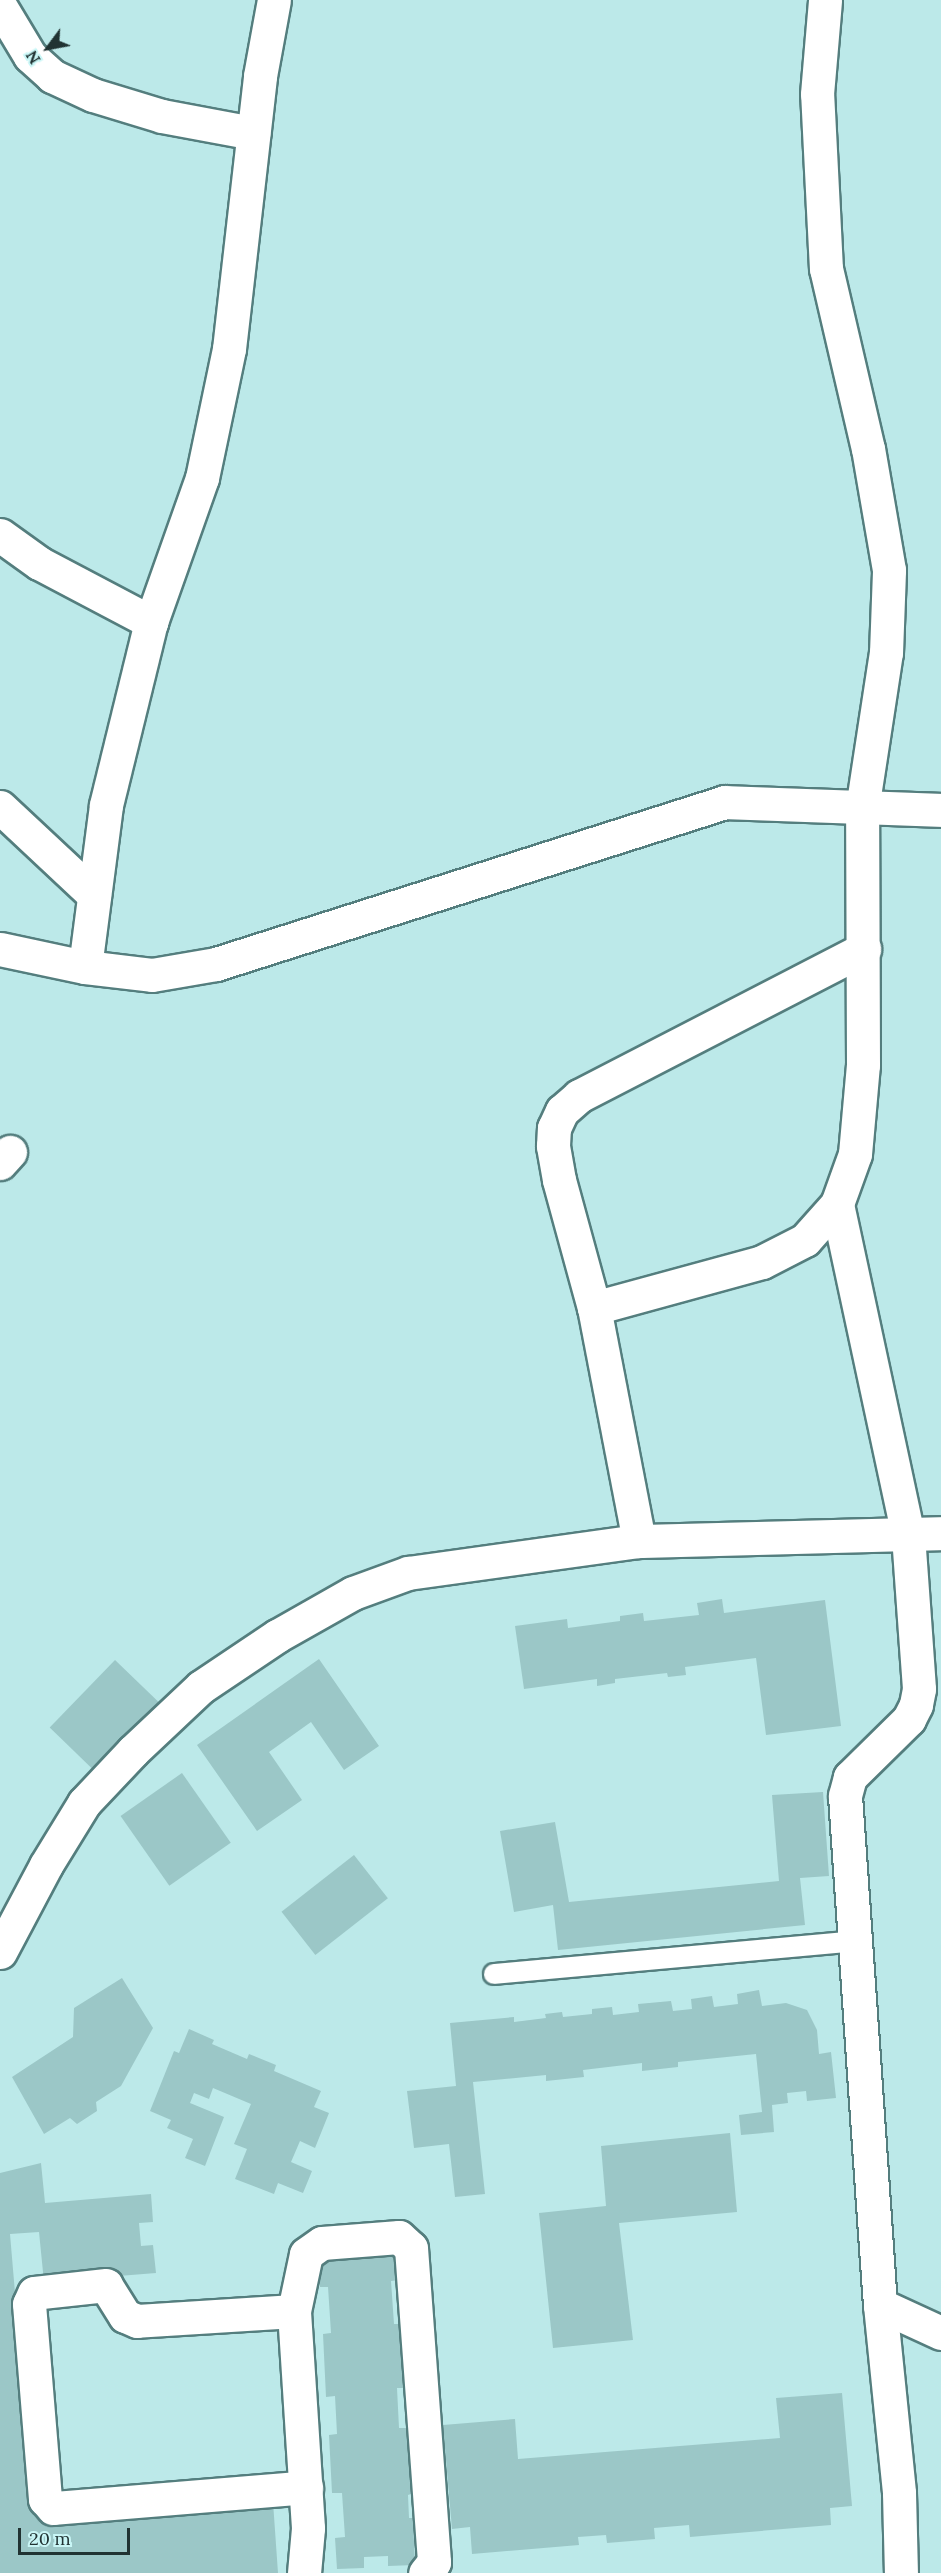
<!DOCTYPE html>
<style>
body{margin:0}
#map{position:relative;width:941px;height:2573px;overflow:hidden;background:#bce9e9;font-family:Lora,serif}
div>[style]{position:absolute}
.building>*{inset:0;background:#9bc7c7;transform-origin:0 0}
.roads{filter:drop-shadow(2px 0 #547e7e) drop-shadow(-2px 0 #547e7e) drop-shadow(0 2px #547e7e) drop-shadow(0 -2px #547e7e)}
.service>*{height:20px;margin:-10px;padding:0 10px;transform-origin:10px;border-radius:10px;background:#fff}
.minor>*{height:33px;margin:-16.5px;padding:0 16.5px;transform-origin:16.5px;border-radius:16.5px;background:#fff}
.tertiary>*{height:33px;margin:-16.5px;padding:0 16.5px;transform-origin:16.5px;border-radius:16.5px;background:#fff}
span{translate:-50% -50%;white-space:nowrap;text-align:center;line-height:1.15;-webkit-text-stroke:6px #c9f6f6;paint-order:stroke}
.north{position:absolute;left:18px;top:18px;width:60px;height:60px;-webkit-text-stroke:4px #c9f6f6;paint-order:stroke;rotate:238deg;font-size:16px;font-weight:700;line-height:24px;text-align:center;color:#213333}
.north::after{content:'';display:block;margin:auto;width:21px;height:27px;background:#213333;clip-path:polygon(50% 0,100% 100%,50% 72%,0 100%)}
.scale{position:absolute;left:18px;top:2528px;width:112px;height:27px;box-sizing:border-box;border:3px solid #213333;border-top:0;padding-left:8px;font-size:18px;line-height:21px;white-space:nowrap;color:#213333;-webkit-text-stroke:4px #c9f6f6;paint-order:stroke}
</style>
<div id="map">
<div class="building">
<div style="clip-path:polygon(722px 1599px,724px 1613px,825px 1600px,841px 1726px,766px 1735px,756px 1658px,685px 1667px,686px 1675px,668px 1677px,667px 1673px,615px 1679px,615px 1683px,597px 1686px,597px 1679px,524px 1689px,515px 1626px,567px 1619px,568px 1628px,620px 1621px,620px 1616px,643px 1613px,644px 1621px,699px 1615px,697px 1603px)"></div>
<div style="clip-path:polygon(319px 1659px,379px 1746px,344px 1770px,311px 1722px,269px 1752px,302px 1800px,257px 1831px,197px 1745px)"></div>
<div style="left:115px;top:1660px;width:66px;height:94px;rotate:44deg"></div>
<div style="left:182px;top:1773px;width:85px;height:75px;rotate:55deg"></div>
<div style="clip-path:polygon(823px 1792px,829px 1876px,800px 1878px,805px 1925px,558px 1950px,553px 1905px,514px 1912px,500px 1831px,555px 1822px,569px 1902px,779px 1881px,772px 1795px)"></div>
<div style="left:354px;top:1855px;width:55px;height:92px;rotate:52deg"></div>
<div style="clip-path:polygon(122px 1978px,153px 2028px,121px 2086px,96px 2102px,97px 2111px,77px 2124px,70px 2118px,44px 2134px,12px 2077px,73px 2037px,74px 2008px)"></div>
<div style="clip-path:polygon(759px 1990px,762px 2006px,786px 2003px,807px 2010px,817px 2030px,819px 2054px,831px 2052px,836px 2098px,807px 2101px,806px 2091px,787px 2093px,788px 2103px,772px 2105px,774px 2132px,741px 2135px,739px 2115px,762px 2112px,756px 2054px,678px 2062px,678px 2067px,642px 2071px,642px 2063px,583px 2070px,584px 2077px,546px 2081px,546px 2075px,473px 2082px,485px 2194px,455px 2197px,449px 2144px,414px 2148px,407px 2091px,456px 2086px,450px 2023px,514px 2017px,514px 2022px,546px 2018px,545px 2014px,562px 2012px,563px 2017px,592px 2014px,592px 2009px,612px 2007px,613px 2015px,639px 2012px,638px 2004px,671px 2001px,673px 2011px,692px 2009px,691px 1999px,712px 1996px,714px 2007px,738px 2004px,737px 1994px)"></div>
<div style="clip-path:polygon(189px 2029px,214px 2040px,212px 2044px,247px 2059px,249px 2054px,276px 2065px,274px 2071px,321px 2091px,314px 2107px,329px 2113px,315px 2148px,300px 2141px,291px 2162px,312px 2171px,303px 2193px,278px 2183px,274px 2194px,235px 2179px,247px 2149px,234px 2144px,251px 2104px,213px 2088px,209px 2099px,194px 2093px,190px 2103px,224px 2117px,205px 2166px,185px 2158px,193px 2139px,167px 2128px,171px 2120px,150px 2111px,174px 2051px,179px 2053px)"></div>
<div style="clip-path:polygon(730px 2133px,737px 2212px,619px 2223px,633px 2340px,553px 2348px,539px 2213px,606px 2206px,601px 2146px)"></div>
<div style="clip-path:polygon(41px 2163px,45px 2203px,151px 2194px,153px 2222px,139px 2223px,141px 2246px,153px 2245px,156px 2273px,44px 2282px,39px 2232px,10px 2234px,34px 2516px,273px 2502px,278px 2573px,0 2573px,0 2173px)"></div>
<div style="clip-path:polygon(396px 2249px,399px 2280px,391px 2281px,394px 2324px,401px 2324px,405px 2388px,397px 2388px,399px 2428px,408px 2428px,411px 2494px,408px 2495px,409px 2518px,413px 2518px,415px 2565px,388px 2566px,388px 2556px,364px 2557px,364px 2568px,337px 2569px,335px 2538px,345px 2537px,342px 2493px,332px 2493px,329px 2435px,337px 2434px,335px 2396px,326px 2397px,323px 2334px,331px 2333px,328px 2287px,320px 2287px,318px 2253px)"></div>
<div style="clip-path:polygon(842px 2393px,852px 2506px,830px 2508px,831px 2525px,690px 2537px,689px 2525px,654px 2528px,655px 2539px,607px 2543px,606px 2535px,578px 2537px,579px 2545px,472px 2554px,470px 2527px,452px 2529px,443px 2425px,515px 2419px,518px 2459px,780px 2438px,776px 2398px)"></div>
</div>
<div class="roads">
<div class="service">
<div style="left:494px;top:1974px;width:363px;rotate:-5.2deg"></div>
</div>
<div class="minor">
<div style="left:0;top:6px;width:58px;rotate:59deg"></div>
<div style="left:30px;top:56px;width:30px;rotate:42deg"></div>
<div style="left:52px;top:76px;width:45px;rotate:24.9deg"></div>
<div style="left:93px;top:95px;width:72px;rotate:16.9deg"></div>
<div style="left:162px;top:116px;width:93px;rotate:10.6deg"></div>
<div style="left:0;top:535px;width:48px;rotate:35.7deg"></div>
<div style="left:39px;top:563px;width:127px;rotate:27.8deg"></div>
<div style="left:0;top:807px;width:129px;rotate:43.1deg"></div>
<div style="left:85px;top:967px;width:163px;rotate:-82.6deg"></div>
<div style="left:106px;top:805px;width:188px;rotate:-76.2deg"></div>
<div style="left:151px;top:622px;width:153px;rotate:-70.5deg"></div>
<div style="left:202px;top:478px;width:132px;rotate:-78.2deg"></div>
<div style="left:229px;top:349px;width:275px;rotate:-83.5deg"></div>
<div style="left:260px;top:76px;width:77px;rotate:-79.6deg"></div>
<div style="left:0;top:1163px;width:15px;rotate:-48deg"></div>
<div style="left:837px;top:1204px;width:339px;rotate:77.9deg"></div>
<div style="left:908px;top:1535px;width:154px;rotate:85.9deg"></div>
<div style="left:919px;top:1689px;width:16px;rotate:101deg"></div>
<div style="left:916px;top:1705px;width:16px;rotate:117deg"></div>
<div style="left:909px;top:1719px;width:83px;rotate:135.5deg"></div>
<div style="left:850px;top:1777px;width:20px;rotate:105deg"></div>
<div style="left:845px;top:1796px;width:510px;rotate:86.07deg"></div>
<div style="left:880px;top:2305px;width:189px;rotate:84.2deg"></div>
<div style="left:899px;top:2493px;width:80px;rotate:88.6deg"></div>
<div style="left:594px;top:1308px;width:174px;rotate:-15.3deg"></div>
<div style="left:762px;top:1262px;width:48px;rotate:-27.1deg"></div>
<div style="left:805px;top:1240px;width:48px;rotate:-48.4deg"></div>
<div style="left:837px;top:1204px;width:53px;rotate:-70.2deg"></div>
<div style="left:855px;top:1154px;width:89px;rotate:-84.9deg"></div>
<div style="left:863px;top:1065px;width:256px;rotate:-90.2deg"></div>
<div style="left:862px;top:809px;width:158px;rotate:-81.3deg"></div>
<div style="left:886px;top:653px;width:83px;rotate:-87.9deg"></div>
<div style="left:889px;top:570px;width:123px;rotate:-99.8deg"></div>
<div style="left:868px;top:449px;width:185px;rotate:-103.1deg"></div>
<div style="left:826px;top:269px;width:175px;rotate:-92.9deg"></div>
<div style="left:817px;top:94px;width:94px;rotate:-85.1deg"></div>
<div style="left:639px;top:1541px;width:237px;rotate:-100.9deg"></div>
<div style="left:594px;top:1308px;width:133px;rotate:-105.3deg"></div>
<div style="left:559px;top:1180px;width:35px;rotate:-100deg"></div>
<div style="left:553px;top:1146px;width:18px;rotate:-87deg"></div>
<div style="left:554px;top:1128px;width:19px;rotate:-65deg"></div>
<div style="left:562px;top:1111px;width:23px;rotate:-41deg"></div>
<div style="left:579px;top:1096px;width:321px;rotate:-27.3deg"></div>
<div style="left:0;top:1952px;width:98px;rotate:-62.1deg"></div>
<div style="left:46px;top:1865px;width:73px;rotate:-58.5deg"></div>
<div style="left:84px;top:1803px;width:71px;rotate:-46.7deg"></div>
<div style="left:133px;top:1751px;width:93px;rotate:-43.3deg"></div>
<div style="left:201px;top:1687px;width:92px;rotate:-33.9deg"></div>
<div style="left:277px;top:1636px;width:87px;rotate:-29.5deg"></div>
<div style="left:353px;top:1593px;width:59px;rotate:-20deg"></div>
<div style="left:408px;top:1573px;width:233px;rotate:-7.9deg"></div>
<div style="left:639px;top:1541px;width:302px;rotate:-1.5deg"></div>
<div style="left:880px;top:2305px;width:67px;rotate:24.7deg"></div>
<div style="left:294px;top:2311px;width:157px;rotate:176.4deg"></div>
<div style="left:137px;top:2321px;width:13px;rotate:-157deg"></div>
<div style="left:125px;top:2316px;width:36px;rotate:-122deg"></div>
<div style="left:106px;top:2285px;width:72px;rotate:173.7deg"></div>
<div style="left:34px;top:2293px;width:12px;rotate:114deg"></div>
<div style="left:29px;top:2304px;width:196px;rotate:85.3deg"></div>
<div style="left:45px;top:2499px;width:12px;rotate:48deg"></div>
<div style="left:53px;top:2508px;width:254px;rotate:-4.7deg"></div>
<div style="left:304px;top:2573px;width:45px;rotate:-84.9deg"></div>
<div style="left:308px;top:2528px;width:217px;rotate:-93.7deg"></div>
<div style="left:294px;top:2311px;width:58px;rotate:-78.1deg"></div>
<div style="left:306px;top:2254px;width:19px;rotate:-35deg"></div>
<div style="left:322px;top:2243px;width:77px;rotate:-4.5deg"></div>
<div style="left:399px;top:2237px;width:16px;rotate:43deg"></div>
<div style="left:411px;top:2248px;width:315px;rotate:85.8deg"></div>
<div style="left:434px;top:2562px;width:14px;rotate:129deg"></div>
</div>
<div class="tertiary">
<div style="left:0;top:949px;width:87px;rotate:12deg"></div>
<div style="left:85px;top:967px;width:67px;rotate:6.8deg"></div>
<div style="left:152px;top:975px;width:65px;rotate:-9.8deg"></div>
<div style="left:216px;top:964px;width:534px;rotate:-17.65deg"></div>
<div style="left:725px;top:802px;width:216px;rotate:2.1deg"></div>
</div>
</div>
<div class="north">N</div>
<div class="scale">20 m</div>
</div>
